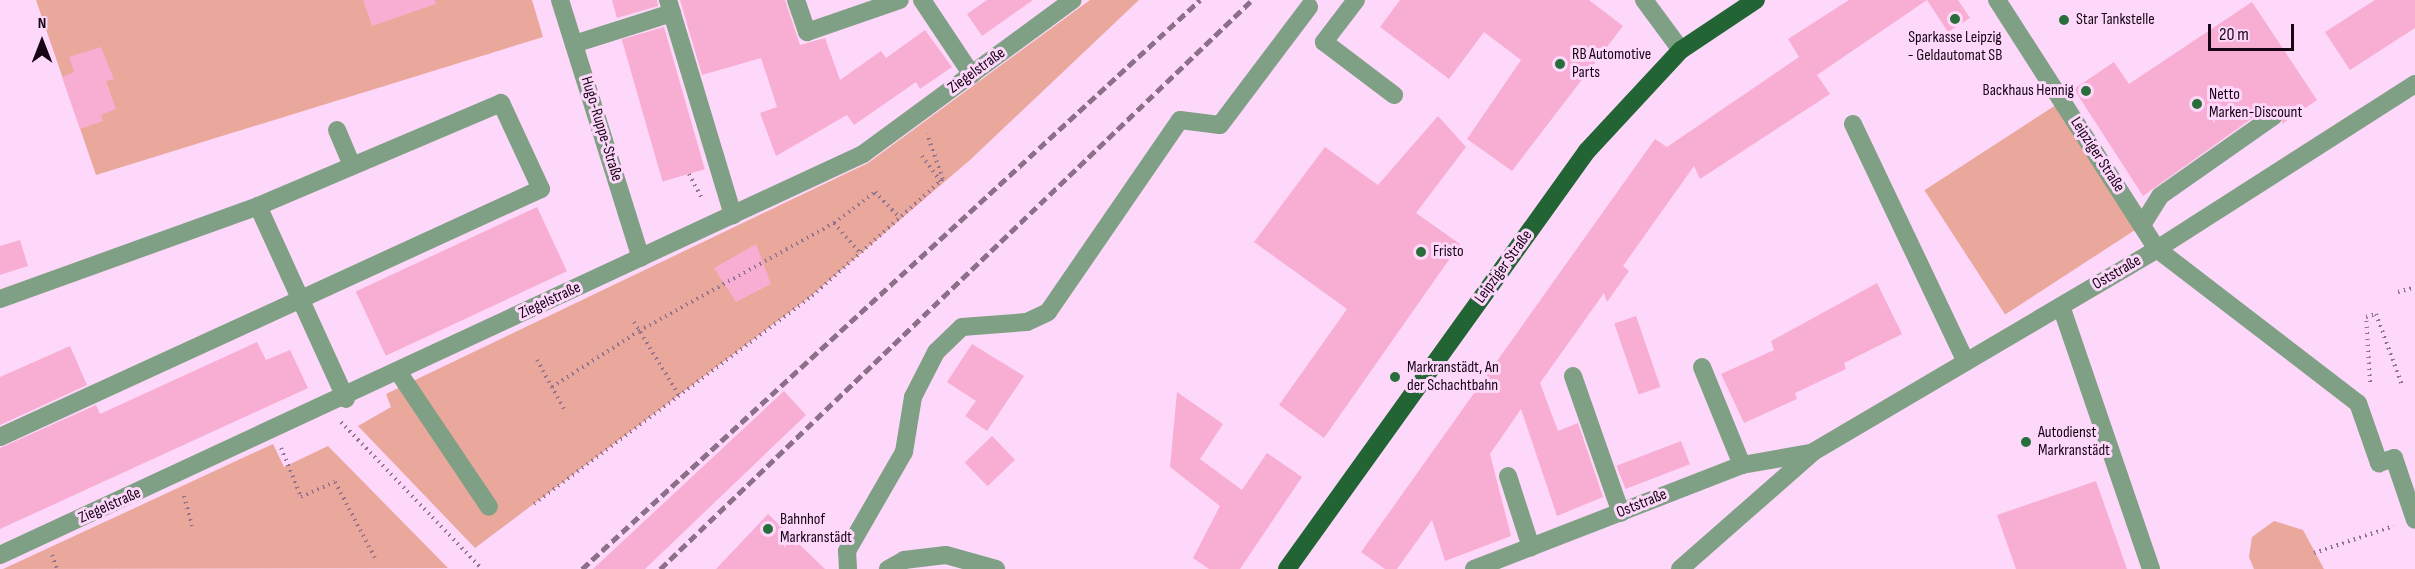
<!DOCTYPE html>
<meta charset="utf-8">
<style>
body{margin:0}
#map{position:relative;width:2415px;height:569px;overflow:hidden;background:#fdd8fa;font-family:"Sofia Sans Condensed",sans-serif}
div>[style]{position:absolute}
.green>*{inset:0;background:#eaa79c;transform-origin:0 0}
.building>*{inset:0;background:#f8aed2;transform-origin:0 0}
.path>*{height:4px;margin-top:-2px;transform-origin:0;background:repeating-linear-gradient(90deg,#90738e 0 1.5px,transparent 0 6px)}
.minor>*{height:18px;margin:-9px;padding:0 9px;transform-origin:9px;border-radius:9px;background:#7fa084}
.major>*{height:18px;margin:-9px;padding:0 9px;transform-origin:9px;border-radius:9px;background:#226433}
.rail>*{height:4.5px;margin-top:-2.25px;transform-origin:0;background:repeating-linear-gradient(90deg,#8c708a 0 9px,transparent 0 13.5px)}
.dots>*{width:16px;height:16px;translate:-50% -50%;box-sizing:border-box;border:3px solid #fdd8fa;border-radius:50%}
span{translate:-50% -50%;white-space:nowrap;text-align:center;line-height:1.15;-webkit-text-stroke:6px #fdd8fa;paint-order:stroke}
.poi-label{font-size:16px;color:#170416}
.left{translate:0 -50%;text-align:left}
.right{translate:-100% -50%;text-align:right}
.street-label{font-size:16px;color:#170416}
.north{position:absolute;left:12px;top:12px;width:60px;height:60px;-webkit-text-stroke:4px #fdd8fa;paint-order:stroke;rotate:0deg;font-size:16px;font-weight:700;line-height:24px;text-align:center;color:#170416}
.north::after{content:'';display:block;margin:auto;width:21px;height:27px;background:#170416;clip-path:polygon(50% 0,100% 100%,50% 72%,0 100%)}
.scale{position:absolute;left:2208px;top:24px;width:86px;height:27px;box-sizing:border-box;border:3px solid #170416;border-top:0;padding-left:8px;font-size:18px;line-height:21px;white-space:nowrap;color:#170416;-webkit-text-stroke:4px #fdd8fa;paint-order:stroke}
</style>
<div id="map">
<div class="green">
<div style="clip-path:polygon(36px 0,532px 0,543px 37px,96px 175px)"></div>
<div style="clip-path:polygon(1090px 0,1139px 0,970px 160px,811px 296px,475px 548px,358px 426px,391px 407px,386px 394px,868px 163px)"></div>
<div style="left:2062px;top:101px;width:148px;height:164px;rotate:57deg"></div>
<div style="clip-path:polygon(273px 444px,284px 467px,328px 446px,448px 568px,3px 569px)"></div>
<div style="clip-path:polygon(2274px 521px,2303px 530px,2324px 569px,2254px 569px,2249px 557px,2252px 537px)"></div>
</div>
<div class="building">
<div style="clip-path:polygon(363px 0,435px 0,436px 4px,372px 26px)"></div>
<div style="clip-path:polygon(612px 0,657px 0,658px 6px,617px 18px)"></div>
<div style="clip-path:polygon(680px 0,785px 0,800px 45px,825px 38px,840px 80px,881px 51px,886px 58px,925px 30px,952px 67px,920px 89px,916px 82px,854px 125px,847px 115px,776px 156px,760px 113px,777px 107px,761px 58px,702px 75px)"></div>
<div style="clip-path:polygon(987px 0,1033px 0,982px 36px,967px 14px)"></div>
<div style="clip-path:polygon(1400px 0,1589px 0,1623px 26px,1512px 171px,1467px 139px,1521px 60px,1484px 32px,1449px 79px,1380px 27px)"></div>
<div style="clip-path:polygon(1849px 0,1927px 0,1817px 75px,1830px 94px,1700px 179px,1694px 166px,1623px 266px,1629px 271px,1607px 302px,1604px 293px,1540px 383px,1558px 431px,1578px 423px,1603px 497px,1557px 516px,1521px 409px,1490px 454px,1511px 536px,1445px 561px,1432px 520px,1397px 569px,1385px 569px,1361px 552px,1655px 139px,1667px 147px,1799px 57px,1788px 39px)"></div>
<div style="clip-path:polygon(1927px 0,1958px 0,1970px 18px,1948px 32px)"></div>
<div style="clip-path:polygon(2375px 0,2415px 0,2415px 28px,2350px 70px,2325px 32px)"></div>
<div style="clip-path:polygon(2252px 2px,2317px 100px,2282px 124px,2283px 109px,2268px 107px,2143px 196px,2074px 89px,2114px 62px,2129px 84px)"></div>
<div style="left:664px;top:27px;width:148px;height:44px;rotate:74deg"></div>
<div style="clip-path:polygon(101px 47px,114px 79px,106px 81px,116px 109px,101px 115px,103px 121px,80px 129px,62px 77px,74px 72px,69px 57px)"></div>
<div style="clip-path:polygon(1438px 116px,1466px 147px,1416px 213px,1460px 244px,1324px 438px,1279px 405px,1347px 309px,1254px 242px,1325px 147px,1378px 185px)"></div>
<div style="left:537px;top:207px;width:71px;height:200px;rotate:65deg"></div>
<div style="clip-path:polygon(20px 240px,28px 266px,0 275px,0 246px)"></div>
<div style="clip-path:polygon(756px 244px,771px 284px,736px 302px,714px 268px)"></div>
<div style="clip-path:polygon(1877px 283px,1902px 334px,1844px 363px,1846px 369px,1795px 393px,1797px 399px,1744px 423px,1721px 374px,1774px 350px,1771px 341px)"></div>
<div style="left:1636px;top:316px;width:75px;height:23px;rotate:71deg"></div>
<div style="clip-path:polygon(257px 342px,266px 360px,290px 350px,308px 388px,0 529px,0 448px,96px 405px,100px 414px)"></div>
<div style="clip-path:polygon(972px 344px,1024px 376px,987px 431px,965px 416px,976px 401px,947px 382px)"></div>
<div style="clip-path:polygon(70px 346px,87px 385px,0 425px,0 377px)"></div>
<div style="clip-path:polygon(784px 391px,806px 415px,645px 569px,593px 569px)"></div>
<div style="clip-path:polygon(1177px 392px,1223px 424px,1200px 459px,1242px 490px,1267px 453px,1302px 477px,1240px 569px,1209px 569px,1193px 558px,1220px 506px,1170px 467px)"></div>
<div style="left:992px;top:436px;width:33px;height:38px;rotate:46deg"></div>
<div style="left:1681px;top:441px;width:25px;height:69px;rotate:69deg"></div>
<div style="clip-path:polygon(2096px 481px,2127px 569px,2016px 569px,1997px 515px)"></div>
<div style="clip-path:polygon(768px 514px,825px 569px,716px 569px)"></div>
</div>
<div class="path">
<div style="left:922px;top:156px;width:32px;rotate:54deg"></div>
<div style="left:689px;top:174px;width:26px;rotate:62deg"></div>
<div style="left:834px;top:223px;width:40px;rotate:49deg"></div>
<div style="left:2398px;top:292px;width:18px;rotate:-16deg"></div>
<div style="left:634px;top:322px;width:88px;rotate:58.5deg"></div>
<div style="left:537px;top:360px;width:56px;rotate:61.1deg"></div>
<div style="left:2370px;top:382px;width:65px;rotate:-93.5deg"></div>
<div style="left:2366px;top:317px;width:10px;rotate:-17deg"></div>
<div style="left:2376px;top:314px;width:76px;rotate:69.9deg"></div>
<div style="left:552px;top:387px;width:103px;rotate:-32.8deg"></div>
<div style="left:639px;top:331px;width:223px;rotate:-29deg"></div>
<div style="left:834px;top:223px;width:51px;rotate:-37.1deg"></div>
<div style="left:875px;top:192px;width:36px;rotate:46deg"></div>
<div style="left:341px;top:422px;width:204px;rotate:46.2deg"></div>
<div style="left:281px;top:448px;width:53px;rotate:67.8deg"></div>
<div style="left:301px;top:497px;width:37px;rotate:-24deg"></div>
<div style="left:335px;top:482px;width:90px;rotate:62.3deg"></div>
<div style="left:184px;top:496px;width:31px;rotate:75deg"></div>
<div style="left:534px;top:504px;width:347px;rotate:-36.8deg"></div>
<div style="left:812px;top:296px;width:176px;rotate:-41.8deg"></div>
<div style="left:943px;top:179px;width:48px;rotate:-109.6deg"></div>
<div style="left:2314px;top:553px;width:84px;rotate:-18.6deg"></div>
<div style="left:52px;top:555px;width:15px;rotate:70deg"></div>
</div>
<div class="minor">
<div style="left:560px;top:0;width:270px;rotate:72.6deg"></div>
<div style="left:668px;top:0;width:225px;rotate:73.2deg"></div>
<div style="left:796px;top:0;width:34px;rotate:71deg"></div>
<div style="left:807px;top:32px;width:98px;rotate:-19deg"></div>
<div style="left:922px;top:0;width:90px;rotate:56.3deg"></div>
<div style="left:1356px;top:0;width:53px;rotate:127.3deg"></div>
<div style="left:1324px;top:42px;width:88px;rotate:37.1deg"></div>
<div style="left:1644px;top:0;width:62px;rotate:53.5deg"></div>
<div style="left:1997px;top:0;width:296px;rotate:57.3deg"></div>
<div style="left:2157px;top:249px;width:253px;rotate:37.5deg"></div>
<div style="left:2358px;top:403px;width:64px;rotate:70.7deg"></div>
<div style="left:2379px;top:463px;width:16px;rotate:-18deg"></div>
<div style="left:2394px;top:458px;width:65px;rotate:71.3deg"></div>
<div style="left:574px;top:44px;width:103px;rotate:-17.6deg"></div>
<div style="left:1853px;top:124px;width:263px;rotate:64.6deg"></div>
<div style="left:337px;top:130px;width:38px;rotate:67deg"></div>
<div style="left:2142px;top:225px;width:34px;rotate:-58deg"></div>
<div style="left:2160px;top:196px;width:139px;rotate:-35.1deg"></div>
<div style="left:0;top:299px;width:274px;rotate:-19.8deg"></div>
<div style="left:258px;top:206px;width:212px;rotate:65.5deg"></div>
<div style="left:2061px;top:306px;width:278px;rotate:71.1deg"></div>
<div style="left:1702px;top:367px;width:106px;rotate:67.8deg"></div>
<div style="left:399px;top:373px;width:161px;rotate:56.1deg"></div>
<div style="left:1573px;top:376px;width:145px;rotate:70.7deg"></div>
<div style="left:0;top:437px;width:595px;rotate:-24.63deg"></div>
<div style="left:541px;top:189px;width:95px;rotate:-114.9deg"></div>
<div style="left:501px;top:103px;width:264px;rotate:157deg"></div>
<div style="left:1508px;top:476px;width:75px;rotate:72.1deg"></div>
<div style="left:0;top:555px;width:952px;rotate:-24.92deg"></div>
<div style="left:863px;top:154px;width:260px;rotate:-36.3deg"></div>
<div style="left:848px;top:569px;width:18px;rotate:-93deg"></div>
<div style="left:847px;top:551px;width:114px;rotate:-60.1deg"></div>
<div style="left:904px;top:452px;width:56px;rotate:-80.7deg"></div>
<div style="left:913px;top:397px;width:51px;rotate:-62.9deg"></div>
<div style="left:936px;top:352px;width:36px;rotate:-44deg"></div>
<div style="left:962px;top:327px;width:65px;rotate:-4.4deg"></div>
<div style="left:1027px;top:322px;width:23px;rotate:-25deg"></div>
<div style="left:1048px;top:312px;width:233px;rotate:-55.5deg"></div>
<div style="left:1180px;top:120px;width:40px;rotate:7.1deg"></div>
<div style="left:1220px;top:125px;width:148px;rotate:-53deg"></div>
<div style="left:888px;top:569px;width:18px;rotate:-29deg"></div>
<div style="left:904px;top:560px;width:42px;rotate:-6.8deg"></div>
<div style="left:946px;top:555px;width:52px;rotate:15.6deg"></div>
<div style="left:1474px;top:569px;width:287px;rotate:-21.2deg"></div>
<div style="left:1742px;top:465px;width:70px;rotate:-9.9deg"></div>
<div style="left:1680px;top:569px;width:177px;rotate:-41.3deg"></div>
<div style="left:1813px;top:452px;width:399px;rotate:-30.5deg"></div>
<div style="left:2157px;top:249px;width:306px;rotate:-32.6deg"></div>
</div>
<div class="major">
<div style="left:1287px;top:569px;width:515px;rotate:-54.33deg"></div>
<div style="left:1587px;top:151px;width:138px;rotate:-47.1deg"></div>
<div style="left:1681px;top:50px;width:90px;rotate:-33.7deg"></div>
</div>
<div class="rail">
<div style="left:582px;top:569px;width:840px;rotate:-42.64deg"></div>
<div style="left:660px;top:569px;width:821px;rotate:-43.87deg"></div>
</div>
<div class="dots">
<div style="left:1955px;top:19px;background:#286e3a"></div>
<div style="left:2064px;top:20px;background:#286e3a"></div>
<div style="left:1560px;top:64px;background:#286e3a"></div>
<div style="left:2086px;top:91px;background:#286e3a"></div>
<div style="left:2197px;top:104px;background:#286e3a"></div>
<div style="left:1421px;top:252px;background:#286e3a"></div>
<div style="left:1395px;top:377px;background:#286e3a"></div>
<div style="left:2026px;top:442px;background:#286e3a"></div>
<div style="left:768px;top:529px;background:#286e3a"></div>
</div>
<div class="poi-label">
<span class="left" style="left:2076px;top:20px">Star Tankstelle</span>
<span style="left:1955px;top:47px">Sparkasse Leipzig<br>- Geldautomat SB</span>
<span class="left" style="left:1572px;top:64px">RB Automotive<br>Parts</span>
<span class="right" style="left:2074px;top:91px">Backhaus Hennig</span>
<span class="left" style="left:2209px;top:104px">Netto<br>Marken-Discount</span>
<span class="left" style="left:1433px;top:252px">Fristo</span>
<span class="left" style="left:1407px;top:377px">Markranstädt, An<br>der Schachtbahn</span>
<span class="left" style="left:2038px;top:442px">Autodienst<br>Markranstädt</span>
<span class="left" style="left:780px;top:529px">Bahnhof<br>Markranstädt</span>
</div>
<div class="street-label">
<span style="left:977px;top:71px;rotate:-36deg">Ziegelstraße</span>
<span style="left:601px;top:129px;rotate:73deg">Hugo-Ruppe-Straße</span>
<span style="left:2097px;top:155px;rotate:57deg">Leipziger Straße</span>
<span style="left:1504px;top:267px;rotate:-54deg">Leipziger Straße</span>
<span style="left:2117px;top:273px;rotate:-30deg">Oststraße</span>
<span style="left:550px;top:301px;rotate:-25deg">Ziegelstraße</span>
<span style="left:1642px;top:504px;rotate:-22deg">Oststraße</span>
<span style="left:110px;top:506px;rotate:-24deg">Ziegelstraße</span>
</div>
<div class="north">N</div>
<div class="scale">20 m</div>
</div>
